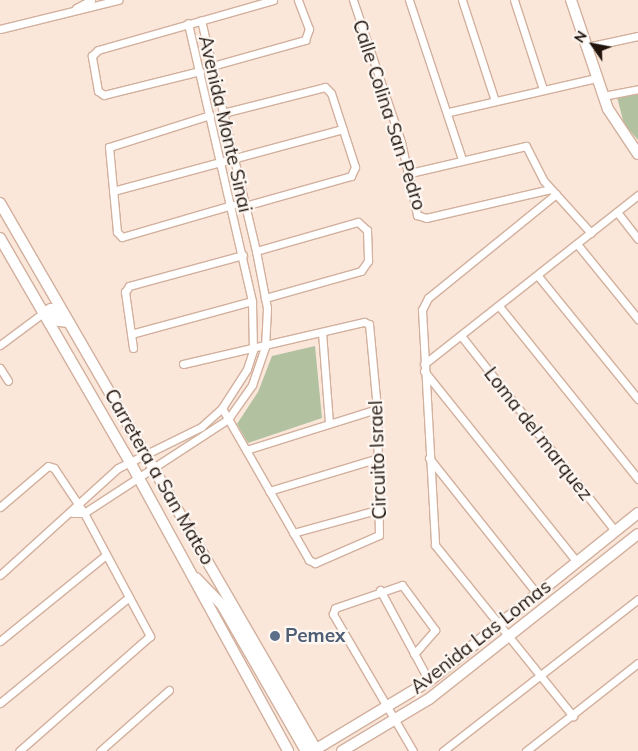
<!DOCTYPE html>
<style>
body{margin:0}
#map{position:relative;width:638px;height:751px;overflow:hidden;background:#fbe6da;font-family:Mulish,sans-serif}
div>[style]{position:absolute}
.green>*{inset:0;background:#b2c2a0}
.roads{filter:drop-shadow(1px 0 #d2b09d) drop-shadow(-1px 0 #d2b09d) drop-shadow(0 1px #d2b09d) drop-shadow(0 -1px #d2b09d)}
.street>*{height:7px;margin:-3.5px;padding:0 3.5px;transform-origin:3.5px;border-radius:3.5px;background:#fff}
.secondary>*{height:10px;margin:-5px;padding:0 5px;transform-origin:5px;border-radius:5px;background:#fff}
.dots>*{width:14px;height:14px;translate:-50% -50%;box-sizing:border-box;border:2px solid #fef7f2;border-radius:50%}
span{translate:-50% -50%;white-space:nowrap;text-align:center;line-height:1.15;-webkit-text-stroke:4.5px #fef7f2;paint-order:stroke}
.street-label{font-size:19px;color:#20140d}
.service-label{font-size:19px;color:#4e5e75;font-weight:700}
.left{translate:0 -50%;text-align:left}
.north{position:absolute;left:568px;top:20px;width:50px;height:50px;-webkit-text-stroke:4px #fef7f2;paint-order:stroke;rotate:303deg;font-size:14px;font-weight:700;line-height:20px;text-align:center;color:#20140d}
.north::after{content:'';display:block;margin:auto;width:18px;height:22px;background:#20140d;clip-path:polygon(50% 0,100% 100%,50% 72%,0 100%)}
</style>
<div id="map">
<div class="green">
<div style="clip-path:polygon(638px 93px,638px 140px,624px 124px,617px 97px)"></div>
<div style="clip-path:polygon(315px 346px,322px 418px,248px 443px,237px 424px,258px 392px,272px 356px)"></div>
</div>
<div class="roads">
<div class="street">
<div style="left:353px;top:0;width:150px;rotate:71.3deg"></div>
<div style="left:401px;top:142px;width:75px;rotate:77.6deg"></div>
<div style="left:417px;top:215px;width:9px;rotate:18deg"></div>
<div style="left:426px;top:218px;width:128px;rotate:-13.1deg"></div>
<div style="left:409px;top:0;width:168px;rotate:71.6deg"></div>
<div style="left:462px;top:0;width:106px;rotate:71.9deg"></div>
<div style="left:514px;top:0;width:94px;rotate:72deg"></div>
<div style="left:76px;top:8px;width:17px;rotate:-28deg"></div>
<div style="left:0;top:29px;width:122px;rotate:-13.8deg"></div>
<div style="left:587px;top:47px;width:52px;rotate:-12.2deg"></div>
<div style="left:212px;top:66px;width:97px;rotate:-15.6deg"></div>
<div style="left:305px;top:40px;width:12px;rotate:-70deg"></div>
<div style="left:309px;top:29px;width:31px;rotate:-111deg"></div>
<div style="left:200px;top:71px;width:99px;rotate:166deg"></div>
<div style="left:104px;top:95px;width:7px;rotate:-146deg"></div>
<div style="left:98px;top:91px;width:36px;rotate:-100deg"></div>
<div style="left:92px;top:56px;width:8px;rotate:-45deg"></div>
<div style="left:98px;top:50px;width:182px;rotate:-15.9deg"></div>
<div style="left:603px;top:96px;width:36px;rotate:-11deg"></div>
<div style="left:449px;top:112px;width:151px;rotate:-13deg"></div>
<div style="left:223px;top:113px;width:105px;rotate:-14.3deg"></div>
<div style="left:325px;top:87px;width:8px;rotate:45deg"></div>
<div style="left:331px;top:93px;width:78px;rotate:72deg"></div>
<div style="left:355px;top:167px;width:10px;rotate:114deg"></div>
<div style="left:351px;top:176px;width:111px;rotate:164.3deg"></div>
<div style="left:210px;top:115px;width:106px;rotate:162.4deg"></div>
<div style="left:109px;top:147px;width:85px;rotate:84.6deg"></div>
<div style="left:117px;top:232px;width:7px;rotate:45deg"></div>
<div style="left:122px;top:237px;width:115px;rotate:-16.2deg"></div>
<div style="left:410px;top:173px;width:119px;rotate:-13.1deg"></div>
<div style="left:526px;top:146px;width:39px;rotate:63deg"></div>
<div style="left:544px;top:181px;width:70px;rotate:47.9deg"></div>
<div style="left:113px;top:191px;width:238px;rotate:-15.1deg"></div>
<div style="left:556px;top:194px;width:165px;rotate:140.9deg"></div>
<div style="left:428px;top:298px;width:13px;rotate:117deg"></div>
<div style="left:422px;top:310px;width:235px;rotate:86.8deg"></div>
<div style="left:435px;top:545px;width:220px;rotate:51.1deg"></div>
<div style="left:617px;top:212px;width:34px;rotate:52deg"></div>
<div style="left:577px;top:244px;width:97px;rotate:50.9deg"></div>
<div style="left:256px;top:251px;width:106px;rotate:-15.9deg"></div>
<div style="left:358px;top:222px;width:12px;rotate:42deg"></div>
<div style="left:367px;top:230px;width:31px;rotate:88deg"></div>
<div style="left:368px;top:261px;width:12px;rotate:125deg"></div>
<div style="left:361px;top:271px;width:100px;rotate:164.3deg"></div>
<div style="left:538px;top:276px;width:159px;rotate:50.9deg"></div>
<div style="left:499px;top:306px;width:222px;rotate:51.2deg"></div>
<div style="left:322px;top:332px;width:90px;rotate:85.6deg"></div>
<div style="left:131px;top:334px;width:125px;rotate:-15.3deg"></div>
<div style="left:462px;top:337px;width:247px;rotate:51.7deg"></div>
<div style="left:0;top:345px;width:54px;rotate:-36.7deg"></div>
<div style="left:133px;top:348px;width:57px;rotate:-98.1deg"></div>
<div style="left:125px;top:292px;width:7px;rotate:-56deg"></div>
<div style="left:129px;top:286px;width:118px;rotate:-15.2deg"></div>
<div style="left:183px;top:364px;width:186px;rotate:-13.1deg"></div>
<div style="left:364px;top:322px;width:5px;rotate:22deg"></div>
<div style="left:369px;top:324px;width:85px;rotate:84.6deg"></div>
<div style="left:377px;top:409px;width:126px;rotate:89.1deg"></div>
<div style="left:379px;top:535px;width:70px;rotate:156.4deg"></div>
<div style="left:315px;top:563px;width:7px;rotate:-153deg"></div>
<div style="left:309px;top:560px;width:175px;rotate:-119.8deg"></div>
<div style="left:424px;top:364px;width:273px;rotate:-38.3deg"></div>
<div style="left:0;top:368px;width:15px;rotate:58deg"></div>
<div style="left:424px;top:371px;width:245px;rotate:51.3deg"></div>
<div style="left:246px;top:450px;width:137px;rotate:-17.4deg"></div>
<div style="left:429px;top:458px;width:174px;rotate:51.5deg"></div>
<div style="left:269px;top:491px;width:115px;rotate:-16.7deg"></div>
<div style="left:0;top:507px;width:63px;rotate:-40.5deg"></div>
<div style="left:48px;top:466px;width:6px;rotate:18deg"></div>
<div style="left:54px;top:468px;width:54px;rotate:56.3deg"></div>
<div style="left:84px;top:513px;width:140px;rotate:61.8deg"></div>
<div style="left:150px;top:636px;width:174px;rotate:138.7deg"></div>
<div style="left:73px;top:513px;width:11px"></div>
<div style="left:84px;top:513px;width:172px;rotate:-33.1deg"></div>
<div style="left:228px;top:419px;width:42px;rotate:-54.8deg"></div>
<div style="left:252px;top:385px;width:40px;rotate:-71.1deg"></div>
<div style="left:265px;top:347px;width:39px;rotate:-87deg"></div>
<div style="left:267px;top:308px;width:58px;rotate:-100.9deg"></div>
<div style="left:256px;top:251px;width:237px;rotate:-103.4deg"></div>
<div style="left:293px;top:533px;width:90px;rotate:-15.4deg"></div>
<div style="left:0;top:575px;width:159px;rotate:-42.2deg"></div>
<div style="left:118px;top:468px;width:93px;rotate:-26.3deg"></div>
<div style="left:201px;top:427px;width:28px;rotate:-42deg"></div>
<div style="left:222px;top:408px;width:46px;rotate:-57.3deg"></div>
<div style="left:247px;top:369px;width:20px;rotate:-72deg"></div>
<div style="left:253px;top:350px;width:49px;rotate:-91.2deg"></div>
<div style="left:252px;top:301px;width:285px;rotate:-103deg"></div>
<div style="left:380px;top:590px;width:103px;rotate:61.7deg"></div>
<div style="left:0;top:641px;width:136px;rotate:-39.1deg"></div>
<div style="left:0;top:703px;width:167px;rotate:-39.4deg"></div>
<div style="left:100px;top:751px;width:92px;rotate:-41.5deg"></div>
<div style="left:413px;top:751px;width:159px;rotate:-120.3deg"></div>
<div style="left:333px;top:614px;width:6px;rotate:-72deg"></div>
<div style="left:335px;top:608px;width:71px;rotate:-18.9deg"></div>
<div style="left:402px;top:585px;width:56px;rotate:53.7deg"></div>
<div style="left:435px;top:630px;width:32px;rotate:131deg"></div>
<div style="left:443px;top:751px;width:247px;rotate:-37.9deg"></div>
<div style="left:526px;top:751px;width:142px;rotate:-38.2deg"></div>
</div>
<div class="secondary">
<div style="left:571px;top:0;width:115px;rotate:71.3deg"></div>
<div style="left:608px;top:109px;width:54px;rotate:56.3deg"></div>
<div style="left:0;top:203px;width:633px;rotate:59.95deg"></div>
<div style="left:0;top:238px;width:259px;rotate:59.9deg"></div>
<div style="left:130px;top:462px;width:329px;rotate:61.3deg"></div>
<div style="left:43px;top:313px;width:9px;rotate:-27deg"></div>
<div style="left:51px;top:309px;width:14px;rotate:56deg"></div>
<div style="left:59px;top:321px;width:10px;rotate:6deg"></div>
<div style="left:196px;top:578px;width:37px;rotate:46deg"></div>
<div style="left:222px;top:605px;width:168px;rotate:60.1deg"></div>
<div style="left:313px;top:751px;width:135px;rotate:-31.1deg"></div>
<div style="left:429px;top:681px;width:268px;rotate:-38.8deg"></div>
<div style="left:342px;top:751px;width:101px;rotate:-30.9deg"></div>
<div style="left:429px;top:699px;width:266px;rotate:-38.3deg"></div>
</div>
</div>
<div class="dots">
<div style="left:275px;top:636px;background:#5c6f8a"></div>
</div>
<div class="street-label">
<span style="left:389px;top:115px;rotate:72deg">Calle Colina San Pedro</span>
<span style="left:225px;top:124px;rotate:77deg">Avenida Monte Sinai</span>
<span style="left:538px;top:434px;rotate:52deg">Loma del marquez</span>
<span style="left:378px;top:460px;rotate:-92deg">Circuito Israel</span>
<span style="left:159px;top:477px;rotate:60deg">Carretera a San Mateo</span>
<span style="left:481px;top:637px;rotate:-38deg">Avenida Las Lomas</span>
</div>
<div class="service-label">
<span class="left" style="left:285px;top:636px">Pemex</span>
</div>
<div class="north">N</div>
</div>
